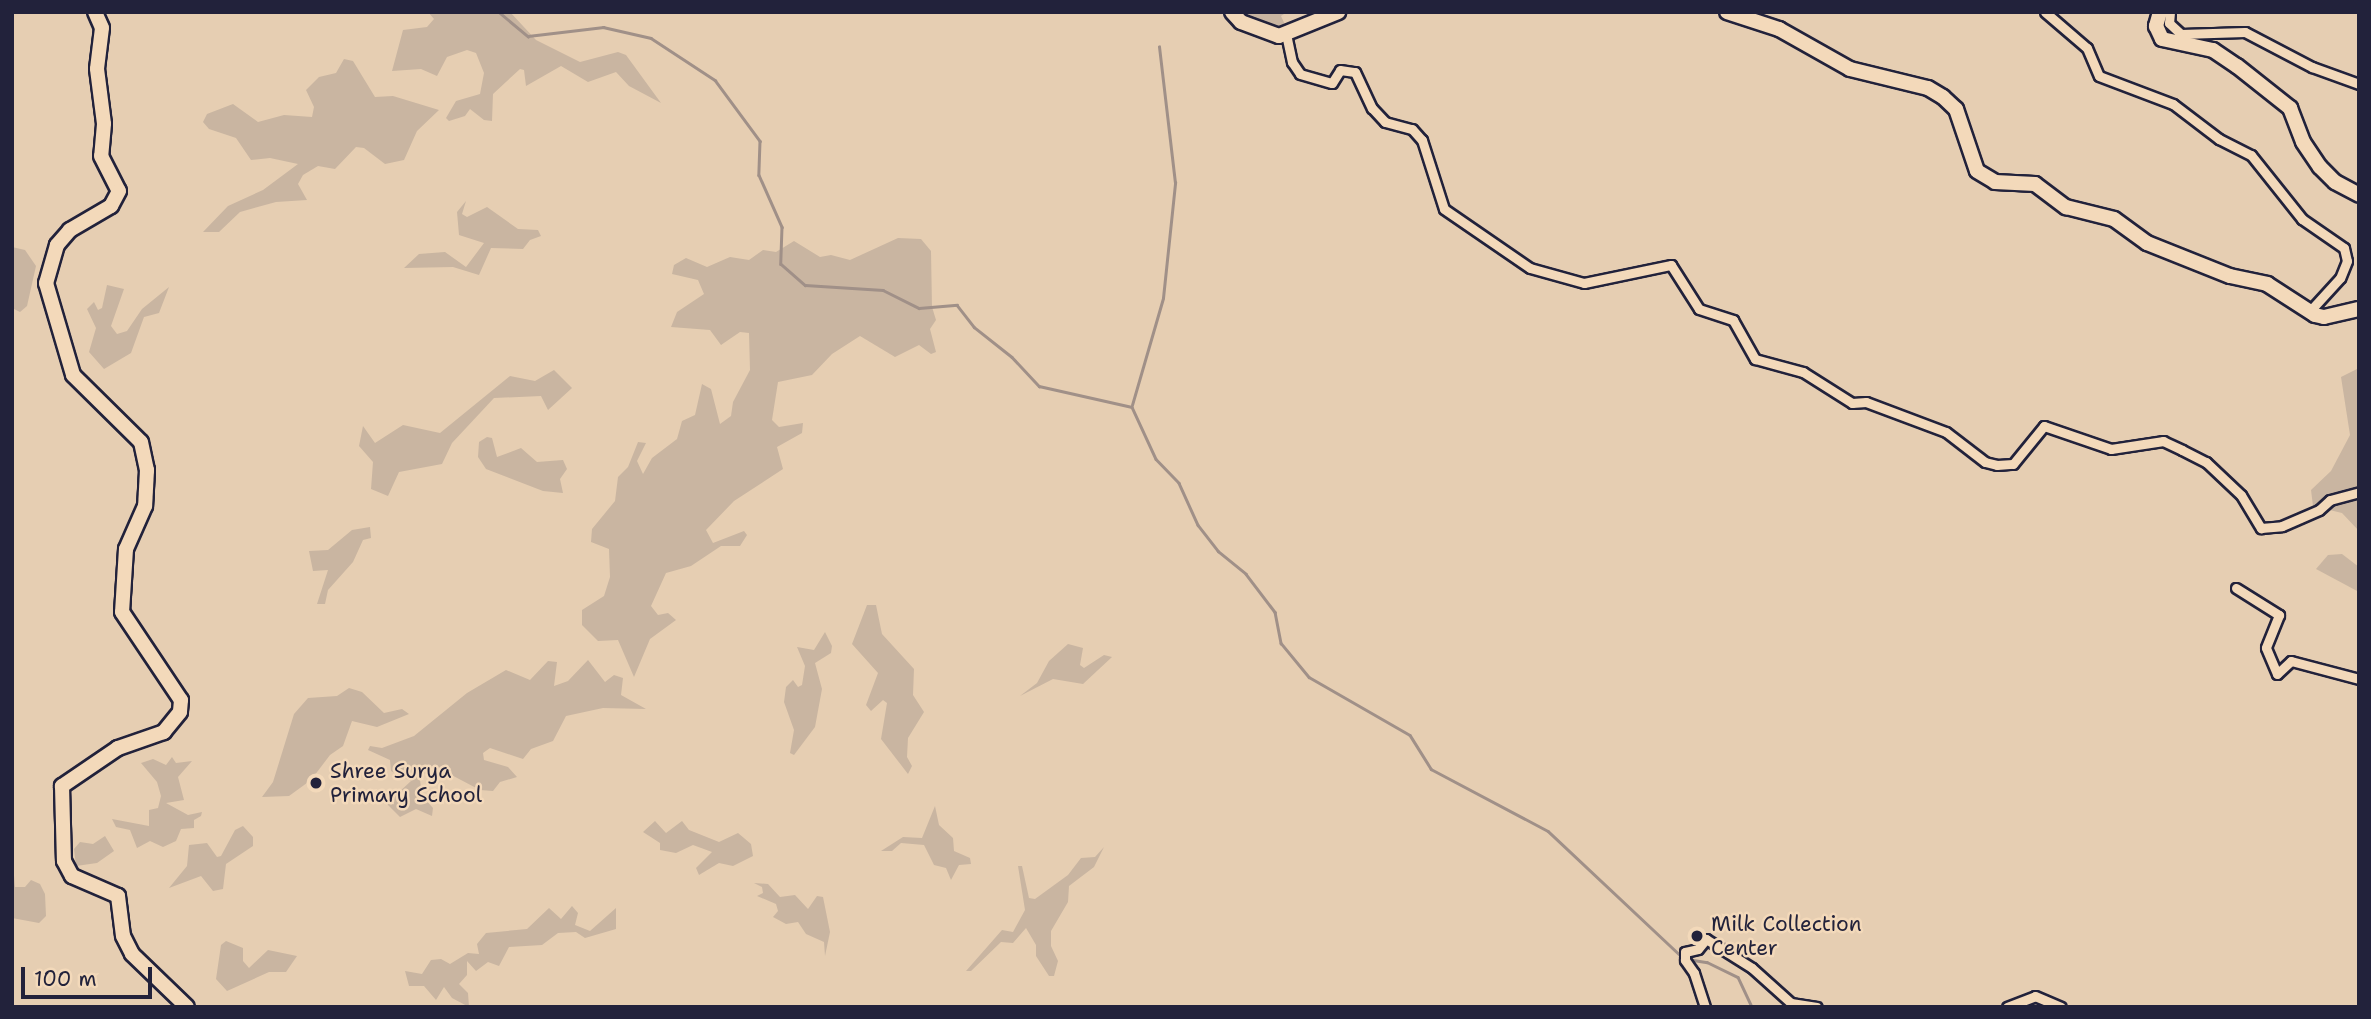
<!DOCTYPE html>
<style>
body{margin:0}
#map{position:relative;width:2371px;height:1019px;overflow:hidden;background:#e6ceb2;font-family:"Shantell Sans",sans-serif}
div>[style]{position:absolute}
.green>*{inset:0;background:#c9b5a1}
.stream>*{height:2.5px;margin:-1.25px;padding:0 1.25px;transform-origin:1.25px;border-radius:1.25px;background:#a09088}
.roads{filter:drop-shadow(2px 0 #22223b) drop-shadow(-2px 0 #22223b) drop-shadow(0 2px #22223b) drop-shadow(0 -2px #22223b)}
.minor>*{height:9px;margin:-4.5px;padding:0 4.5px;transform-origin:4.5px;border-radius:4.5px;background:#f3d9ba}
.primary>*{height:14px;margin:-7px;padding:0 7px;transform-origin:7px;border-radius:7px;background:#f3d9ba}
.dots>*{width:19px;height:19px;translate:-50% -50%;box-sizing:border-box;border:4px solid #f3d9ba;border-radius:50%}
span{translate:-50% -50%;white-space:nowrap;text-align:center;line-height:1.15;-webkit-text-stroke:5px #f3d9ba;paint-order:stroke}
.poi-label{font-size:21px;color:#22223b}
.left{translate:0 -50%;text-align:left}
.frame{position:absolute;inset:0;border:14px solid #22223b;pointer-events:none}
.scale{position:absolute;left:21px;top:967px;width:131px;height:32px;box-sizing:border-box;border:4px solid #22223b;border-top:0;padding-left:9px;font-size:21px;line-height:24px;white-space:nowrap;color:#22223b;-webkit-text-stroke:5px #f3d9ba;paint-order:stroke}
</style>
<div id="map">
<div class="green">
<div style="clip-path:polygon(428px 12px,510px 12px,536px 40px,580px 62px,618px 52px,626px 55px,661px 103px,629px 86px,616px 72px,588px 82px,561px 66px,526px 86px,524px 70px,520px 69px,493px 94px,492px 121px,484px 120px,470px 109px,465px 116px,449px 121px,446px 118px,456px 101px,480px 94px,484px 73px,476px 53px,467px 50px,447px 57px,437px 76px,421px 69px,392px 71px,403px 30px,427px 27px,434px 19px)"></div>
<div style="clip-path:polygon(1235px 12px,1287px 12px,1281px 16px,1286px 27px,1270px 29px)"></div>
<div style="clip-path:polygon(344px 59px,353px 61px,375px 97px,393px 96px,439px 110px,417px 131px,404px 160px,385px 164px,364px 148px,356px 147px,335px 169px,318px 166px,303px 175px,298px 184px,307px 200px,276px 202px,240px 212px,219px 232px,203px 232px,228px 206px,263px 190px,298px 164px,270px 158px,251px 160px,236px 138px,209px 129px,203px 122px,207px 114px,233px 104px,258px 122px,284px 115px,312px 117px,314px 107px,306px 90px,319px 77px,336px 73px)"></div>
<div style="clip-path:polygon(466px 201px,462px 214px,467px 217px,487px 207px,518px 229px,538px 230px,541px 236px,530px 240px,523px 249px,491px 248px,479px 275px,453px 267px,404px 268px,419px 254px,445px 252px,466px 267px,484px 243px,459px 235px,457px 212px)"></div>
<div style="clip-path:polygon(898px 238px,921px 239px,931px 251px,932px 307px,936px 320px,930px 329px,936px 352px,931px 354px,919px 345px,895px 357px,860px 336px,832px 354px,812px 375px,778px 382px,772px 420px,779px 427px,803px 423px,802px 433px,777px 447px,783px 469px,734px 501px,706px 530px,713px 543px,744px 531px,747px 535px,740px 546px,721px 546px,691px 566px,666px 573px,651px 606px,658px 615px,668px 613px,676px 620px,650px 639px,634px 677px,618px 640px,598px 641px,582px 625px,582px 610px,604px 596px,610px 577px,609px 549px,591px 542px,592px 529px,615px 501px,618px 477px,628px 467px,638px 442px,646px 443px,637px 461px,643px 474px,652px 458px,677px 439px,682px 421px,695px 415px,702px 384px,711px 389px,720px 424px,731px 416px,733px 402px,750px 370px,749px 333px,740px 332px,721px 345px,710px 330px,671px 327px,677px 312px,704px 294px,698px 280px,672px 274px,674px 265px,686px 258px,707px 267px,730px 257px,749px 260px,763px 250px,776px 252px,794px 241px,820px 257px,831px 255px,850px 260px)"></div>
<div style="clip-path:polygon(12px 247px,25px 250px,36px 266px,27px 306px,20px 312px,12px 308px)"></div>
<div style="clip-path:polygon(107px 285px,124px 289px,111px 326px,117px 334px,127px 331px,142px 309px,169px 287px,159px 313px,144px 317px,131px 353px,104px 369px,89px 352px,96px 328px,87px 309px,94px 302px,98px 310px,102px 308px)"></div>
<div style="clip-path:polygon(2359px 368px,2359px 531px,2342px 513px,2313px 506px,2311px 490px,2331px 471px,2350px 435px,2341px 377px)"></div>
<div style="clip-path:polygon(554px 370px,572px 388px,548px 410px,541px 396px,494px 398px,452px 443px,442px 464px,399px 472px,388px 496px,371px 489px,373px 462px,359px 446px,363px 426px,375px 443px,403px 425px,440px 433px,510px 376px,535px 381px)"></div>
<div style="clip-path:polygon(487px 437px,492px 438px,497px 457px,521px 448px,537px 462px,563px 460px,567px 469px,560px 479px,563px 493px,543px 491px,486px 469px,478px 457px,479px 442px)"></div>
<div style="clip-path:polygon(370px 527px,371px 538px,363px 540px,353px 562px,328px 590px,325px 604px,317px 604px,328px 570px,313px 571px,309px 551px,328px 550px,352px 530px)"></div>
<div style="clip-path:polygon(2342px 554px,2359px 567px,2359px 592px,2316px 569px,2328px 555px)"></div>
<div style="clip-path:polygon(867px 605px,876px 605px,882px 634px,914px 669px,913px 695px,924px 712px,908px 738px,907px 757px,912px 766px,908px 774px,881px 739px,887px 703px,883px 700px,871px 711px,866px 705px,878px 673px,852px 644px)"></div>
<div style="clip-path:polygon(825px 632px,832px 646px,831px 653px,815px 663px,822px 689px,815px 727px,794px 755px,790px 753px,794px 730px,784px 702px,786px 687px,793px 680px,798px 687px,802px 685px,805px 666px,797px 647px,814px 650px)"></div>
<div style="clip-path:polygon(1068px 644px,1083px 648px,1080px 665px,1084px 668px,1104px 655px,1112px 657px,1083px 684px,1053px 679px,1020px 696px,1037px 683px,1049px 661px)"></div>
<div style="clip-path:polygon(588px 660px,605px 682px,614px 675px,623px 678px,621px 695px,646px 709px,603px 708px,566px 716px,553px 741px,531px 749px,523px 759px,490px 748px,483px 753px,484px 760px,508px 767px,517px 777px,500px 782px,493px 791px,480px 790px,442px 770px,436px 776px,419px 772px,422px 796px,433px 808px,432px 816px,416px 809px,400px 817px,383px 800px,368px 793px,397px 794px,411px 781px,391px 771px,390px 760px,368px 750px,370px 746px,382px 748px,414px 736px,467px 693px,506px 670px,530px 680px,548px 661px,557px 662px,554px 686px,568px 681px)"></div>
<div style="clip-path:polygon(349px 688px,362px 692px,384px 713px,402px 709px,409px 714px,377px 727px,352px 721px,343px 746px,330px 755px,311px 780px,289px 796px,262px 797px,273px 782px,294px 714px,308px 698px,337px 696px)"></div>
<div style="clip-path:polygon(172px 757px,176px 763px,192px 761px,178px 777px,184px 800px,166px 803px,188px 815px,202px 812px,201px 816px,194px 820px,194px 828px,181px 829px,176px 841px,163px 847px,150px 841px,137px 848px,130px 830px,116px 827px,112px 819px,149px 826px,149px 810px,158px 808px,161px 796px,157px 782px,141px 763px,153px 759px,166px 765px)"></div>
<div style="clip-path:polygon(935px 806px,939px 825px,953px 838px,954px 851px,970px 858px,971px 864px,959px 865px,951px 880px,946px 868px,934px 865px,924px 845px,901px 843px,892px 851px,881px 851px,903px 837px,922px 838px)"></div>
<div style="clip-path:polygon(655px 821px,666px 833px,682px 821px,689px 830px,719px 842px,738px 833px,751px 844px,753px 856px,733px 866px,719px 863px,699px 875px,696px 868px,712px 852px,693px 845px,676px 853px,660px 850px,660px 843px,643px 832px)"></div>
<div style="clip-path:polygon(243px 826px,253px 837px,253px 846px,226px 864px,223px 889px,213px 891px,201px 876px,169px 888px,187px 866px,189px 845px,207px 843px,217px 857px,221px 856px,235px 830px)"></div>
<div style="clip-path:polygon(105px 836px,114px 851px,97px 863px,76px 866px,74px 849px,80px 842px,93px 844px)"></div>
<div style="clip-path:polygon(1104px 847px,1094px 867px,1069px 886px,1068px 902px,1051px 931px,1051px 946px,1058px 961px,1054px 976px,1049px 976px,1036px 956px,1036px 945px,1026px 928px,1013px 943px,1001px 942px,971px 971px,966px 971px,1002px 930px,1013px 932px,1025px 910px,1018px 866px,1022px 866px,1029px 898px,1035px 899px,1068px 875px,1081px 858px,1095px 857px)"></div>
<div style="clip-path:polygon(12px 852px,15px 887px,25px 887px,31px 880px,40px 884px,45px 894px,46px 916px,39px 923px,12px 918px)"></div>
<div style="clip-path:polygon(754px 883px,768px 884px,780px 897px,795px 895px,808px 909px,817px 896px,823px 897px,830px 932px,825px 956px,824px 942px,806px 934px,798px 922px,786px 924px,773px 917px,778px 911px,776px 904px,757px 896px,763px 893px,762px 887px)"></div>
<div style="clip-path:polygon(572px 906px,578px 913px,575px 925px,590px 931px,616px 908px,616px 929px,585px 938px,576px 932px,558px 933px,542px 945px,509px 947px,499px 966px,488px 962px,476px 971px,467px 961px,467px 975px,459px 984px,468px 993px,469px 1007px,452px 998px,444px 987px,436px 1000px,424px 986px,409px 986px,405px 971px,422px 974px,431px 960px,441px 959px,450px 964px,468px 953px,479px 954px,477px 944px,486px 933px,527px 929px,549px 908px,561px 919px)"></div>
<div style="clip-path:polygon(226px 941px,243px 948px,243px 961px,249px 968px,268px 950px,297px 956px,286px 972px,269px 972px,227px 991px,216px 979px,221px 945px)"></div>
</div>
<div class="stream">
<div style="left:499px;top:12px;width:38px;rotate:40deg"></div>
<div style="left:528px;top:36px;width:76px;rotate:-6.8deg"></div>
<div style="left:603px;top:27px;width:49px;rotate:12.9deg"></div>
<div style="left:651px;top:38px;width:77px;rotate:33.3deg"></div>
<div style="left:715px;top:80px;width:76px;rotate:53.6deg"></div>
<div style="left:760px;top:141px;width:34px;rotate:92deg"></div>
<div style="left:759px;top:175px;width:57px;rotate:66.1deg"></div>
<div style="left:782px;top:227px;width:37px;rotate:92deg"></div>
<div style="left:781px;top:264px;width:32px;rotate:41deg"></div>
<div style="left:805px;top:285px;width:78px;rotate:3.7deg"></div>
<div style="left:883px;top:290px;width:40px;rotate:26.6deg"></div>
<div style="left:919px;top:308px;width:38px;rotate:-5deg"></div>
<div style="left:957px;top:305px;width:28px;rotate:52deg"></div>
<div style="left:974px;top:327px;width:48px;rotate:38.3deg"></div>
<div style="left:1012px;top:357px;width:40px;rotate:47deg"></div>
<div style="left:1039px;top:386px;width:95px;rotate:12.7deg"></div>
<div style="left:1132px;top:407px;width:57px;rotate:65.2deg"></div>
<div style="left:1156px;top:459px;width:33px;rotate:46deg"></div>
<div style="left:1179px;top:483px;width:46px;rotate:65.7deg"></div>
<div style="left:1198px;top:525px;width:33px;rotate:52deg"></div>
<div style="left:1218px;top:551px;width:36px;rotate:39deg"></div>
<div style="left:1246px;top:574px;width:48px;rotate:52.7deg"></div>
<div style="left:1275px;top:612px;width:32px;rotate:79deg"></div>
<div style="left:1281px;top:643px;width:44px;rotate:50.5deg"></div>
<div style="left:1309px;top:677px;width:116px;rotate:29.9deg"></div>
<div style="left:1410px;top:735px;width:40px;rotate:58deg"></div>
<div style="left:1431px;top:769px;width:132px;rotate:27.9deg"></div>
<div style="left:1548px;top:831px;width:184px;rotate:43.2deg"></div>
<div style="left:1132px;top:405px;width:111px;rotate:-73.8deg"></div>
<div style="left:1163px;top:298px;width:116px;rotate:-84deg"></div>
<div style="left:1175px;top:183px;width:137px;rotate:-96.7deg"></div>
<div style="left:1687px;top:959px;width:20px;rotate:9deg"></div>
<div style="left:1707px;top:962px;width:34px;rotate:26deg"></div>
<div style="left:1738px;top:977px;width:33px;rotate:65deg"></div>
</div>
<div class="roads">
<div class="minor">
<div style="left:2045px;top:12px;width:55px;rotate:40.6deg"></div>
<div style="left:2087px;top:48px;width:30px;rotate:67deg"></div>
<div style="left:2099px;top:76px;width:79px;rotate:20.7deg"></div>
<div style="left:2173px;top:104px;width:58px;rotate:37.3deg"></div>
<div style="left:2219px;top:139px;width:36px;rotate:27deg"></div>
<div style="left:2251px;top:155px;width:82px;rotate:51.4deg"></div>
<div style="left:2302px;top:219px;width:51px;rotate:34.6deg"></div>
<div style="left:2344px;top:248px;width:13px;rotate:77deg"></div>
<div style="left:2347px;top:261px;width:18px;rotate:112deg"></div>
<div style="left:2340px;top:278px;width:46px;rotate:132.4deg"></div>
<div style="left:2170px;top:12px;width:11px;rotate:95deg"></div>
<div style="left:2169px;top:23px;width:16px;rotate:43deg"></div>
<div style="left:2181px;top:34px;width:64px;rotate:-1.8deg"></div>
<div style="left:2245px;top:32px;width:76px;rotate:27.6deg"></div>
<div style="left:2312px;top:67px;width:50px;rotate:19.9deg"></div>
<div style="left:1286px;top:34px;width:29px;rotate:78deg"></div>
<div style="left:1292px;top:62px;width:14px;rotate:56deg"></div>
<div style="left:1300px;top:74px;width:33px;rotate:16deg"></div>
<div style="left:1332px;top:83px;width:15px;rotate:-58deg"></div>
<div style="left:1340px;top:70px;width:15px;rotate:8deg"></div>
<div style="left:1355px;top:72px;width:40px;rotate:65deg"></div>
<div style="left:1372px;top:108px;width:19px;rotate:47deg"></div>
<div style="left:1385px;top:122px;width:28px;rotate:15deg"></div>
<div style="left:1412px;top:129px;width:15px;rotate:48deg"></div>
<div style="left:1422px;top:140px;width:72px;rotate:72.3deg"></div>
<div style="left:1444px;top:209px;width:104px;rotate:34.5deg"></div>
<div style="left:1530px;top:268px;width:56px;rotate:15.5deg"></div>
<div style="left:1584px;top:283px;width:89px;rotate:-11.7deg"></div>
<div style="left:1671px;top:265px;width:52px;rotate:57.5deg"></div>
<div style="left:1699px;top:309px;width:36px;rotate:18deg"></div>
<div style="left:1733px;top:320px;width:45px;rotate:60.6deg"></div>
<div style="left:1755px;top:359px;width:50px;rotate:15.2deg"></div>
<div style="left:1803px;top:372px;width:58px;rotate:32.3deg"></div>
<div style="left:1852px;top:403px;width:14px;rotate:-4deg"></div>
<div style="left:1866px;top:402px;width:85px;rotate:20.6deg"></div>
<div style="left:1946px;top:432px;width:49px;rotate:37.6deg"></div>
<div style="left:1985px;top:462px;width:12px;rotate:14deg"></div>
<div style="left:1997px;top:465px;width:16px;rotate:-4deg"></div>
<div style="left:2013px;top:464px;width:49px;rotate:-50.8deg"></div>
<div style="left:2044px;top:426px;width:71px;rotate:18.9deg"></div>
<div style="left:2111px;top:449px;width:53px;rotate:-8.7deg"></div>
<div style="left:2163px;top:441px;width:21px;rotate:25deg"></div>
<div style="left:2182px;top:450px;width:27px;rotate:27deg"></div>
<div style="left:2206px;top:462px;width:48px;rotate:43.3deg"></div>
<div style="left:2241px;top:495px;width:39px;rotate:59deg"></div>
<div style="left:2261px;top:528px;width:21px;rotate:-5deg"></div>
<div style="left:2282px;top:526px;width:40px;rotate:-23.4deg"></div>
<div style="left:2319px;top:510px;width:15px;rotate:-42deg"></div>
<div style="left:2330px;top:500px;width:30px;rotate:-15deg"></div>
<div style="left:2236px;top:588px;width:51px;rotate:32.1deg"></div>
<div style="left:2279px;top:615px;width:35px;rotate:112deg"></div>
<div style="left:2266px;top:648px;width:28px;rotate:67deg"></div>
<div style="left:2277px;top:674px;width:19px;rotate:-43deg"></div>
<div style="left:2291px;top:661px;width:70px;rotate:14.8deg"></div>
<div style="left:1705px;top:1007px;width:36px;rotate:-108deg"></div>
<div style="left:1694px;top:973px;width:16px;rotate:-125deg"></div>
<div style="left:1685px;top:960px;width:8px;rotate:-90deg"></div>
<div style="left:1685px;top:952px;width:13px;rotate:-13deg"></div>
<div style="left:1698px;top:949px;width:13px;rotate:-51deg"></div>
<div style="left:1706px;top:939px;width:54px;rotate:32.2deg"></div>
<div style="left:1752px;top:968px;width:52px;rotate:41.9deg"></div>
<div style="left:1791px;top:1003px;width:26px;rotate:9deg"></div>
<div style="left:2007px;top:1007px;width:30px;rotate:-21deg"></div>
<div style="left:2035px;top:996px;width:28px;rotate:23deg"></div>
</div>
<div class="primary">
<div style="left:95px;top:12px;width:17px;rotate:66deg"></div>
<div style="left:102px;top:28px;width:41px;rotate:97deg"></div>
<div style="left:97px;top:69px;width:55px;rotate:82.7deg"></div>
<div style="left:104px;top:124px;width:32px;rotate:95deg"></div>
<div style="left:101px;top:156px;width:39px;rotate:63deg"></div>
<div style="left:119px;top:191px;width:17px;rotate:118deg"></div>
<div style="left:111px;top:206px;width:48px;rotate:149.7deg"></div>
<div style="left:70px;top:230px;width:20px;rotate:131deg"></div>
<div style="left:57px;top:245px;width:40px;rotate:106deg"></div>
<div style="left:46px;top:283px;width:96px;rotate:73.6deg"></div>
<div style="left:73px;top:375px;width:95px;rotate:44.6deg"></div>
<div style="left:141px;top:442px;width:29px;rotate:78deg"></div>
<div style="left:147px;top:470px;width:36px;rotate:93deg"></div>
<div style="left:145px;top:506px;width:47px;rotate:113.8deg"></div>
<div style="left:126px;top:549px;width:63px;rotate:93.6deg"></div>
<div style="left:122px;top:612px;width:106px;rotate:56.2deg"></div>
<div style="left:181px;top:700px;width:12px;rotate:95deg"></div>
<div style="left:180px;top:712px;width:26px;rotate:129deg"></div>
<div style="left:164px;top:732px;width:49px;rotate:160.8deg"></div>
<div style="left:118px;top:748px;width:68px;rotate:145.8deg"></div>
<div style="left:62px;top:786px;width:75px;rotate:88.5deg"></div>
<div style="left:64px;top:861px;width:17px;rotate:62deg"></div>
<div style="left:72px;top:876px;width:50px;rotate:23.5deg"></div>
<div style="left:118px;top:896px;width:40px;rotate:82.9deg"></div>
<div style="left:123px;top:936px;width:20px;rotate:63deg"></div>
<div style="left:132px;top:954px;width:76px;rotate:43.9deg"></div>
<div style="left:1232px;top:12px;width:13px;rotate:48deg"></div>
<div style="left:1241px;top:22px;width:40px;rotate:20.2deg"></div>
<div style="left:1279px;top:36px;width:64px;rotate:-22.1deg"></div>
<div style="left:1727px;top:12px;width:55px;rotate:18.1deg"></div>
<div style="left:1779px;top:29px;width:81px;rotate:29.4deg"></div>
<div style="left:1850px;top:69px;width:80px;rotate:13.7deg"></div>
<div style="left:1928px;top:88px;width:17px;rotate:31deg"></div>
<div style="left:1943px;top:97px;width:18px;rotate:43deg"></div>
<div style="left:1956px;top:109px;width:65px;rotate:71.3deg"></div>
<div style="left:1977px;top:171px;width:21px;rotate:31deg"></div>
<div style="left:1995px;top:182px;width:40px;rotate:2.9deg"></div>
<div style="left:2035px;top:184px;width:39px;rotate:37deg"></div>
<div style="left:2066px;top:207px;width:49px;rotate:14deg"></div>
<div style="left:2114px;top:219px;width:41px;rotate:36deg"></div>
<div style="left:2147px;top:243px;width:89px;rotate:21.7deg"></div>
<div style="left:2230px;top:276px;width:38px;rotate:12deg"></div>
<div style="left:2267px;top:284px;width:57px;rotate:32.9deg"></div>
<div style="left:2315px;top:315px;width:9px;rotate:13deg"></div>
<div style="left:2324px;top:317px;width:36px;rotate:-13deg"></div>
<div style="left:2160px;top:12px;width:15px;rotate:106deg"></div>
<div style="left:2156px;top:26px;width:14px;rotate:65deg"></div>
<div style="left:2162px;top:39px;width:52px;rotate:12.2deg"></div>
<div style="left:2213px;top:50px;width:29px;rotate:34deg"></div>
<div style="left:2237px;top:66px;width:68px;rotate:38.4deg"></div>
<div style="left:2290px;top:108px;width:36px;rotate:69deg"></div>
<div style="left:2303px;top:142px;width:30px;rotate:56deg"></div>
<div style="left:2320px;top:167px;width:21px;rotate:45deg"></div>
<div style="left:2335px;top:182px;width:27px;rotate:28deg"></div>
</div>
</div>
<div class="dots">
<div style="left:316px;top:783px;background:#22223b"></div>
<div style="left:1697px;top:936px;background:#22223b"></div>
</div>
<div class="poi-label">
<span class="left" style="left:330px;top:783px">Shree Surya<br>Primary School</span>
<span class="left" style="left:1711px;top:936px">Milk Collection<br>Center</span>
</div>
<div class="frame"></div>
<div class="scale">100 m</div>
</div>
